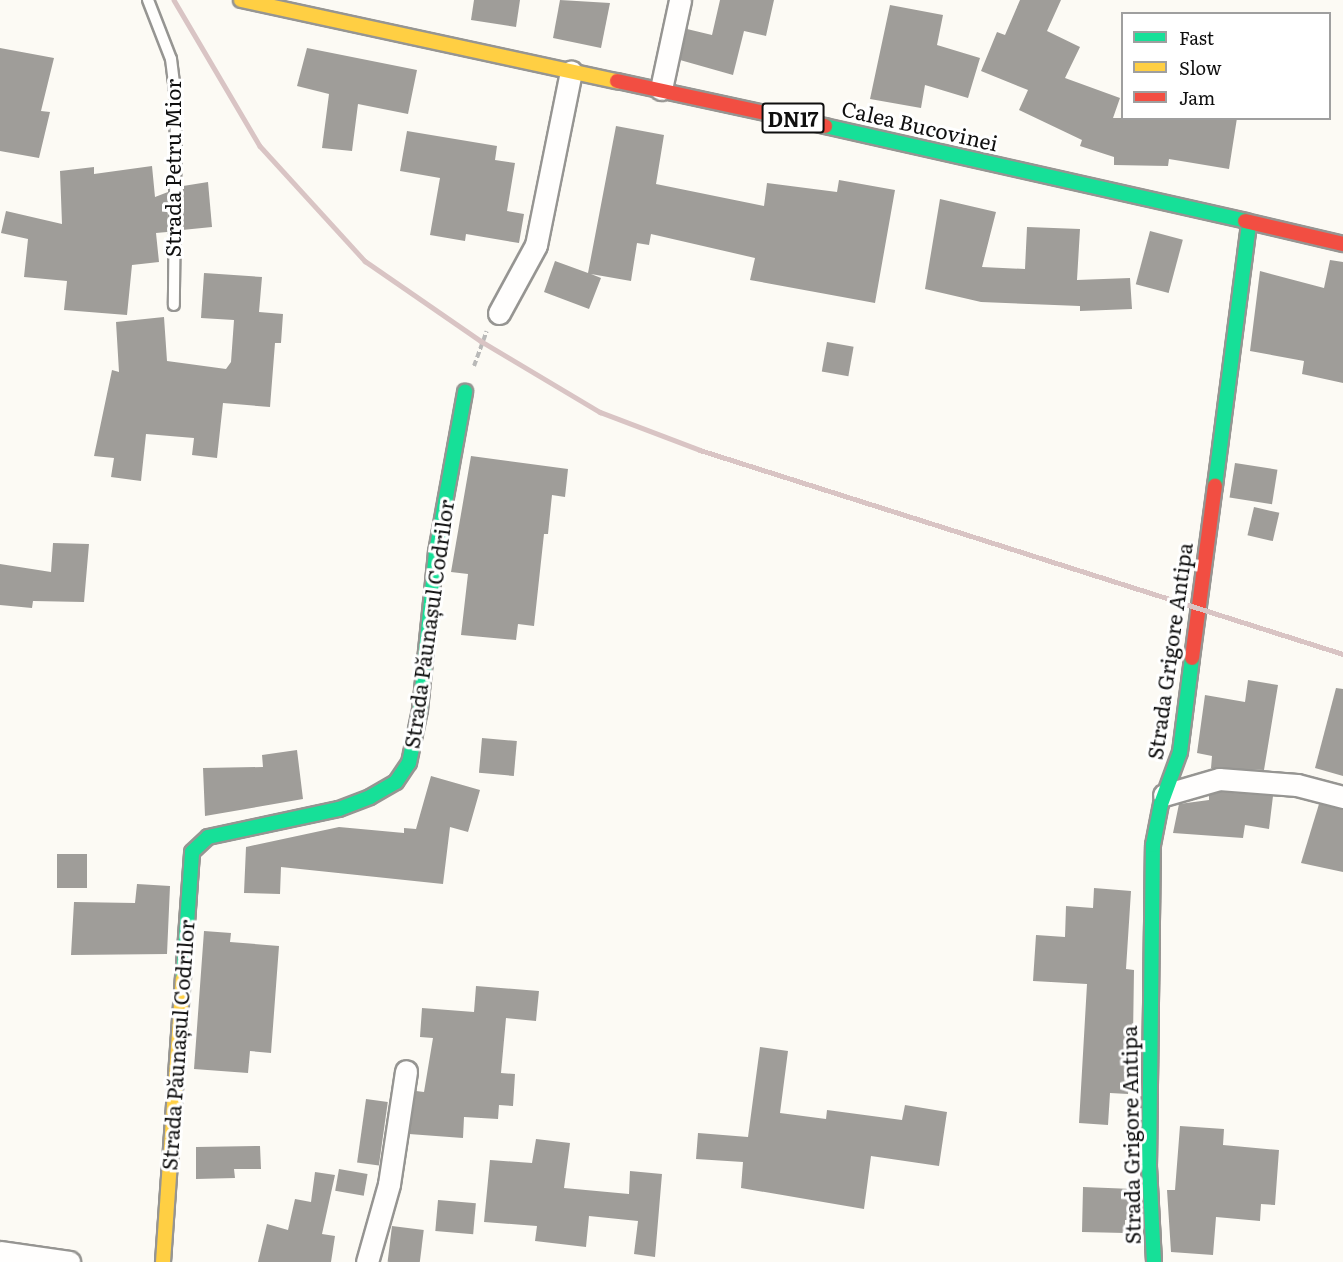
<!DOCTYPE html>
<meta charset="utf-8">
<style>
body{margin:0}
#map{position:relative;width:1343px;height:1262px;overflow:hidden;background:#fcfaf4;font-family:Literata,serif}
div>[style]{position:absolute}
.building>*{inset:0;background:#9f9d99;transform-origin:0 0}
.path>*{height:4px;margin-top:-2px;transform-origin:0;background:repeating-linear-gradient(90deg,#b9b9b8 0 6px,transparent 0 9px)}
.roads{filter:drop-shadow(2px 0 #969592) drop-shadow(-2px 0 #969592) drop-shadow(0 2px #969592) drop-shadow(0 -2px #969592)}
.lane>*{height:10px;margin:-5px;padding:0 5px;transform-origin:5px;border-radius:5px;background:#fffefd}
.street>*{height:21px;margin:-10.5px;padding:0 10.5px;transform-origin:10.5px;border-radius:10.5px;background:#fffefd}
.fast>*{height:14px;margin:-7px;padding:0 7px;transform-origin:7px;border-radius:7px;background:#16e098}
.slow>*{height:14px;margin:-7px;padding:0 7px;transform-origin:7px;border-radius:7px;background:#ffcf43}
.jam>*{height:14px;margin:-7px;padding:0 7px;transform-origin:7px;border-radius:7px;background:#f24e42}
.rail>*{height:4.5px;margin:-2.25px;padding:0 2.25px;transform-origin:2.25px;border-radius:2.25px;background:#d9c4c4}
span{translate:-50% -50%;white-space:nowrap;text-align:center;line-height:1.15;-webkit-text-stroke:6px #fff;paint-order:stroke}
.shield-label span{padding:2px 4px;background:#fff;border:2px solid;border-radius:4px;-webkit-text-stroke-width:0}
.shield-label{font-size:20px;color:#0f0f0f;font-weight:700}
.street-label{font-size:21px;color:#0f0f0f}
.legend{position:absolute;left:1121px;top:12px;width:210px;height:108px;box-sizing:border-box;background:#fff;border:2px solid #9f9f9f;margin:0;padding:8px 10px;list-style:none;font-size:18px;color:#0f0f0f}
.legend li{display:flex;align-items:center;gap:12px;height:30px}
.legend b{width:30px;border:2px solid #9f9f9f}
</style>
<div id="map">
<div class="building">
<div style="clip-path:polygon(474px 0,520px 0,516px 27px,471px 20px)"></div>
<div style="clip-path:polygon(560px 0,610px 3px,601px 48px,553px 38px)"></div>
<div style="clip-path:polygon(720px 0,774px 0,766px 36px,744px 31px,733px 75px,680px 60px,687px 29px,712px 35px)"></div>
<div style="clip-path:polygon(1020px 0,1061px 0,1047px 31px,1080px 47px,1065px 78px,1120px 98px,1113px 118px,1237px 118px,1229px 169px,1169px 159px,1168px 166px,1114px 165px,1114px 157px,1080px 146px,1082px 140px,1019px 110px,1028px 90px,981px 71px,997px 32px,1005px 35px)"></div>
<div style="clip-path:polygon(890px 5px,943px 15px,937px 45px,980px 58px,968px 98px,925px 85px,921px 108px,870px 99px)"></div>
<div style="clip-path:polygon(0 48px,54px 58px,41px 111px,50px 112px,39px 158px,0 151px)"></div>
<div style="clip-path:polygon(307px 48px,417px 70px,408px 114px,358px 104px,352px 151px,322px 148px,329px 94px,297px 86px)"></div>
<div style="clip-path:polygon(616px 126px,664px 135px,656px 184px,764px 206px,767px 183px,837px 192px,839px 180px,895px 190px,875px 303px,750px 280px,755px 258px,651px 234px,649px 245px,637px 243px,631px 281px,591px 274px,601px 278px,589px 309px,544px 292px,555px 261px,588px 273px)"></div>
<div style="clip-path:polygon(407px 131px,497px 146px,495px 160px,515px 163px,507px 211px,524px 214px,519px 243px,466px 234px,465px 241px,430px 235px,440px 178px,400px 171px)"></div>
<div style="clip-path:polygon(152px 166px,155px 197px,168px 192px,167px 232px,156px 233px,159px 262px,132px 265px,127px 315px,64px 310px,67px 281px,24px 277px,28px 239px,1px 233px,6px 211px,62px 224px,60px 171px,94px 167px,94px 174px)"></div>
<div style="clip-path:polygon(208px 182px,212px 227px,182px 230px,183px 186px)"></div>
<div style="clip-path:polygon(940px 199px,996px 212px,982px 267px,1025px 269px,1027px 227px,1080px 229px,1077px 280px,1130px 278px,1132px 309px,1080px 311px,1080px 306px,981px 302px,925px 289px)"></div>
<div style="left:1150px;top:231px;width:34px;height:55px;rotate:15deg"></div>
<div style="clip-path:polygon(1330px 260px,1343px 262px,1343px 383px,1302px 374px,1304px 361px,1250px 351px,1260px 271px,1324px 288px)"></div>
<div style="clip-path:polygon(204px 273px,262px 277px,259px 312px,283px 314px,281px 343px,275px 343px,270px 407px,223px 403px,217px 458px,192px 455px,194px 438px,146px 434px,141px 481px,111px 477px,114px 458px,94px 456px,112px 370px,119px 372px,116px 322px,164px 317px,167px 361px,226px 369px,231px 362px,234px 320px,201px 318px)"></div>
<div style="left:827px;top:342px;width:27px;height:30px;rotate:10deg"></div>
<div style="clip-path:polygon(471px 456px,568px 469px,565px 497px,552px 495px,548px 534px,544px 534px,534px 626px,518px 624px,516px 640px,461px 635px,468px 574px,451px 572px)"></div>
<div style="left:1235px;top:463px;width:43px;height:35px;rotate:9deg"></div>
<div style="left:1254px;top:507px;width:26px;height:29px;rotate:13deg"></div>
<div style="clip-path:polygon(53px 543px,89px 544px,84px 602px,33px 601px,32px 608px,0 605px,0 564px,51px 572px)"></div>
<div style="clip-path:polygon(1248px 680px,1278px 685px,1264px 770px,1211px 768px,1212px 756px,1197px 753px,1205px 695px,1245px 702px)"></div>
<div style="clip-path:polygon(1336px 688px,1343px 689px,1343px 776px,1315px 768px)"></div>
<div style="left:482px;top:738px;width:35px;height:35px;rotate:5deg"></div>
<div style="clip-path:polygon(297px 750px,303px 799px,205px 816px,203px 768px,263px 767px,262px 755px)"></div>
<div style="clip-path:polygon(431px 776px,480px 790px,468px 832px,450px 827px,443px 884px,281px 867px,280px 894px,244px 893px,246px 847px,339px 827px,404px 833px,404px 828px,416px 829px)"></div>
<div style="clip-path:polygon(1220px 792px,1273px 796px,1269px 829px,1245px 825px,1243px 838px,1173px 833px,1179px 804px,1209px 800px,1209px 795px)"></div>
<div style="clip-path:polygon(1319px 804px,1343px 810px,1343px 872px,1301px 863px)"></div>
<div style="left:57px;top:854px;width:30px;height:34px"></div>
<div style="clip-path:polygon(137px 884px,170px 886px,167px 954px,71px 955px,74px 902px,135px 903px)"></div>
<div style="clip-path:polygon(1094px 888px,1131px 891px,1126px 969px,1134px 970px,1133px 1037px,1128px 1094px,1110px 1093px,1108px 1125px,1079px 1123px,1087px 984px,1033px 981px,1036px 935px,1065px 937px,1066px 906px,1093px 908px)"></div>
<div style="clip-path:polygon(204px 931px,231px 933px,230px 942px,279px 946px,271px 1053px,250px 1051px,248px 1073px,194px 1069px)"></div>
<div style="clip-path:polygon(476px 986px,539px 991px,536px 1021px,506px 1018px,501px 1073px,515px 1074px,513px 1106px,499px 1105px,498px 1119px,464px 1117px,463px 1138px,409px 1134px,416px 1091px,424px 1092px,433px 1038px,420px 1037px,422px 1008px,474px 1012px)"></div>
<div style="clip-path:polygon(760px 1047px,788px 1051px,780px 1113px,826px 1119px,827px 1110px,902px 1120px,905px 1105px,947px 1112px,939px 1166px,871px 1156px,864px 1209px,741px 1188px,743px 1162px,696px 1159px,698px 1133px,748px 1137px)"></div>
<div style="left:366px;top:1099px;width:22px;height:64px;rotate:8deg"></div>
<div style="clip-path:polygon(1180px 1126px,1224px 1129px,1223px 1145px,1279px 1150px,1275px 1205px,1261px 1204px,1260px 1221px,1216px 1217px,1213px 1255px,1171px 1252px,1167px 1190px,1175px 1190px)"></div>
<div style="clip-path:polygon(536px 1139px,570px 1143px,564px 1188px,629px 1194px,630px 1171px,662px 1174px,655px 1257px,634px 1254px,638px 1221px,589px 1216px,586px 1247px,535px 1241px,537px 1226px,484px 1222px,490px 1160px,532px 1163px)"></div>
<div style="clip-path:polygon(260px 1146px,261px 1169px,234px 1169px,235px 1178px,196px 1179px,196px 1147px)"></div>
<div style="left:339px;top:1169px;width:29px;height:22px;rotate:10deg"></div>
<div style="clip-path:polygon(315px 1172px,335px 1175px,322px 1234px,335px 1236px,331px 1262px,258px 1262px,267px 1224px,288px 1230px,295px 1199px,311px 1202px)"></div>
<div style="clip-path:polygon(1083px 1187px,1133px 1189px,1135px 1220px,1125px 1220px,1125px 1233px,1082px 1232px)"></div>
<div style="left:438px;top:1200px;width:38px;height:31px;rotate:5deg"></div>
<div style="left:392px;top:1226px;width:32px;height:36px;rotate:7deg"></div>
</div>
<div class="path">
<div style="left:474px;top:366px;width:37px;rotate:-70deg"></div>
</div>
<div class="roads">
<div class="lane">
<div style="left:148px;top:0;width:63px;rotate:68.7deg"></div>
<div style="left:171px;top:59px;width:40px;rotate:82.9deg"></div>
<div style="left:176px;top:99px;width:206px;rotate:90.6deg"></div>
</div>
<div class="street">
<div style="left:661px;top:89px;width:91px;rotate:-77.9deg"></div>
<div style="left:499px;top:313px;width:77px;rotate:-61.4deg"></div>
<div style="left:536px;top:245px;width:177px;rotate:-78.6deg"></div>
<div style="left:1164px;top:795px;width:57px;rotate:-16.2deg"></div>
<div style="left:1219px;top:779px;width:78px;rotate:4.4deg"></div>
<div style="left:1297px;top:785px;width:48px;rotate:14.6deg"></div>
<div style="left:0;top:1252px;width:70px;rotate:8.2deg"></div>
<div style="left:367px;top:1262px;width:81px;rotate:-74.2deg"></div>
<div style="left:389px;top:1184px;width:114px;rotate:-81.4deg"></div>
</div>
<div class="fast">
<div style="left:825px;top:126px;width:431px;rotate:12.7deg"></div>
<div style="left:1215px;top:486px;width:263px;rotate:-82.6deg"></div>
<div style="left:183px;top:979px;width:127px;rotate:-85.9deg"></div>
<div style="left:192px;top:852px;width:22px;rotate:-43deg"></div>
<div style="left:208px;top:837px;width:134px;rotate:-12.1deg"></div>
<div style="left:339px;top:809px;width:33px;rotate:-21deg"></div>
<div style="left:370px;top:797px;width:30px;rotate:-30deg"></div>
<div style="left:396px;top:782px;width:23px;rotate:-56deg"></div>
<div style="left:409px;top:763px;width:54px;rotate:-78.3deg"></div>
<div style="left:420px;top:710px;width:159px;rotate:-84.2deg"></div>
<div style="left:436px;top:552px;width:163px;rotate:-79.7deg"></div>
<div style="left:1154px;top:1262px;width:95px;rotate:-93deg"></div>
<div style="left:1149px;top:1167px;width:322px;rotate:-89.3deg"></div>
<div style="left:1153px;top:845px;width:42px;rotate:-79deg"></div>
<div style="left:1161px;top:804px;width:55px;rotate:-69.9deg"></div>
<div style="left:1180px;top:752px;width:95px;rotate:-82.7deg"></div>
</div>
<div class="slow">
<div style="left:241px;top:0;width:385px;rotate:12.2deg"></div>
<div style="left:163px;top:1262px;width:284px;rotate:-86deg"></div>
</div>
<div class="jam">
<div style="left:617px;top:81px;width:213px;rotate:12.2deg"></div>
<div style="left:1245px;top:221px;width:101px;rotate:13.2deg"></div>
<div style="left:1192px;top:658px;width:174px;rotate:-82.4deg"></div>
</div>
</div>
<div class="rail">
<div style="left:174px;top:0;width:169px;rotate:59.5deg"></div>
<div style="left:260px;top:146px;width:156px;rotate:47.6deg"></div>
<div style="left:365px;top:261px;width:141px;rotate:34.6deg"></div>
<div style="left:481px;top:341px;width:139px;rotate:30.8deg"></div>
<div style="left:600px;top:412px;width:107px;rotate:20.8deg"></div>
<div style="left:700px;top:450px;width:675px;rotate:17.6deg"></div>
</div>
<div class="shield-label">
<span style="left:793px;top:118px">DN17</span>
</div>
<div class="street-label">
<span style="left:920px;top:125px;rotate:13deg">Calea Bucovinei</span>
<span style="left:172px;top:168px;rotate:-90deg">Strada Petru Mior</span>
<span style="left:428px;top:624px;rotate:-82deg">Strada Păunașul Codrilor</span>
<span style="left:1169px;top:651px;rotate:-82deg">Strada Grigore Antipa</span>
<span style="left:177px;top:1045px;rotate:-86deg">Strada Păunașul Codrilor</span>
<span style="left:1130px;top:1135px;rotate:-91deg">Strada Grigore Antipa</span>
</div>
<ul class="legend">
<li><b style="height:8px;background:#16e098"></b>Fast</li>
<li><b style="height:8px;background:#ffcf43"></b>Slow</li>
<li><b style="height:8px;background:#f24e42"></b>Jam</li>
</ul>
</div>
